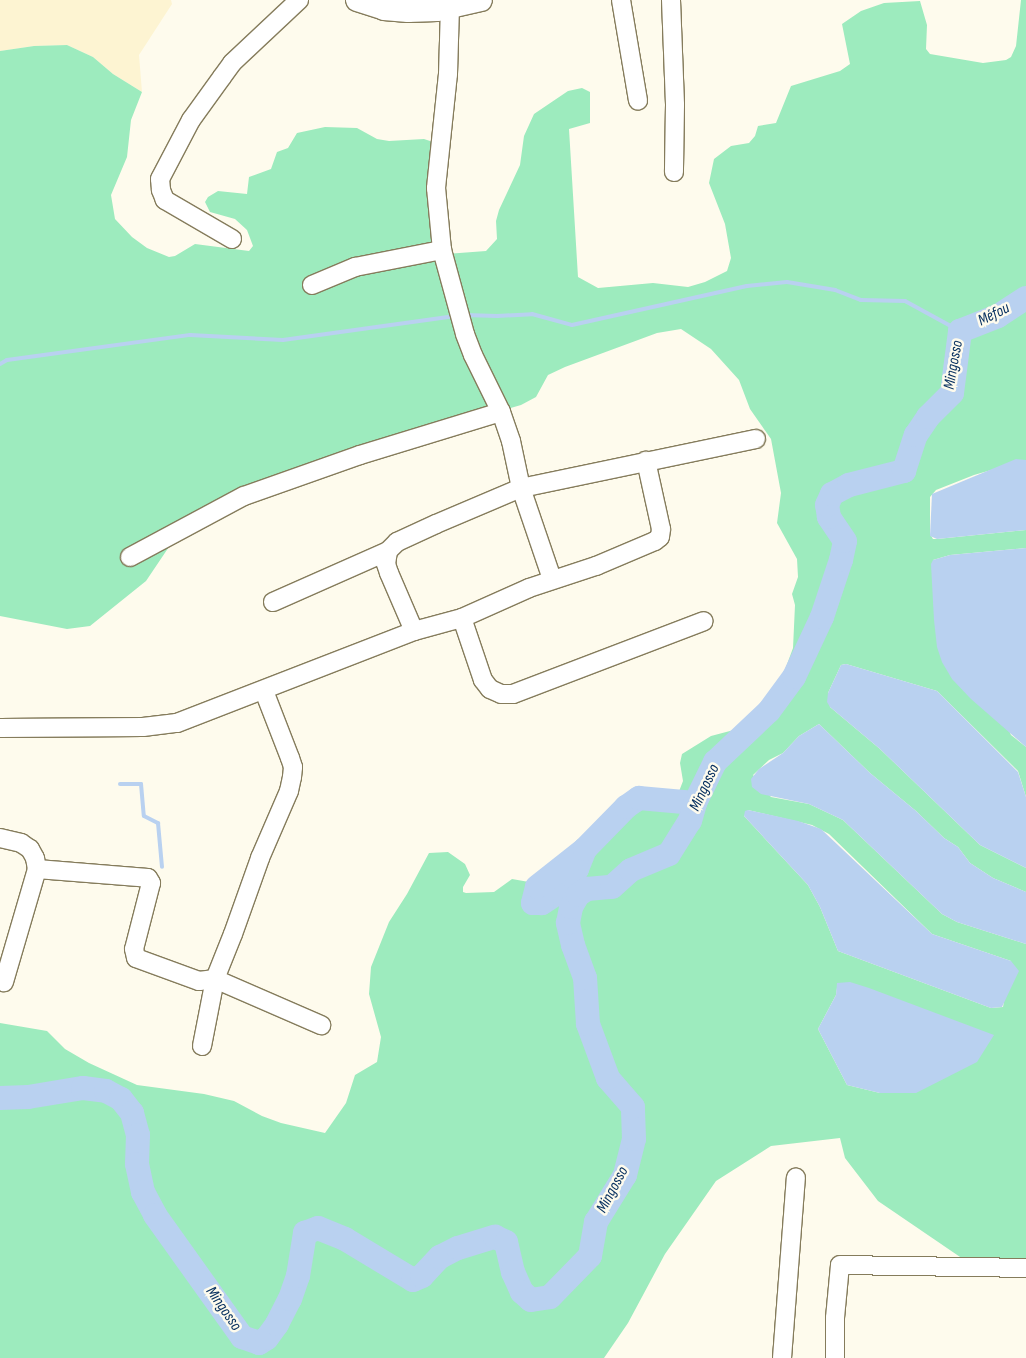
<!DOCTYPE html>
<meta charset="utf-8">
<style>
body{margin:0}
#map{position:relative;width:1026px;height:1358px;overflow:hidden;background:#fefbed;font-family:"Sofia Sans Condensed",sans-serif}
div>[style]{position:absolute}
.built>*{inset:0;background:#fdf4d2}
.green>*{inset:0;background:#9debbe}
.water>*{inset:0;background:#b9d1f0}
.stream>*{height:4px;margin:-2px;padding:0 2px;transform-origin:2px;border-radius:2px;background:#b9d1f0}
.river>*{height:24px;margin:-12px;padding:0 12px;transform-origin:12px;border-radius:12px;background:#b9d1f0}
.roads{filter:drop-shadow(1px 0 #857c5c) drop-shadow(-1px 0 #857c5c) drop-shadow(0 1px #857c5c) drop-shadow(0 -1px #857c5c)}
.minor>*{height:18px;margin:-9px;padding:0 9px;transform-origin:9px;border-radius:9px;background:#fff}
.major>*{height:22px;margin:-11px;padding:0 11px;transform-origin:11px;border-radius:11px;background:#fff}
span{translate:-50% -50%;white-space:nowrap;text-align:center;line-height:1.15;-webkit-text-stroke:5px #fefbed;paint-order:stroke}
.water-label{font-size:16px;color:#083160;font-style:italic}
</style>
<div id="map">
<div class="built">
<div style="clip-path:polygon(0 0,171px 0,172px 4px,139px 55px,142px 92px,113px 74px,93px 57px,67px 45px,34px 46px,0 51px)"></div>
</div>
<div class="green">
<div style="clip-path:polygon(evenodd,1021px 0,1026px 0,1026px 460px,974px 475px,936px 490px,930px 497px,930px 534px,933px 539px,937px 539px,1026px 530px,1026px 548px,950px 555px,933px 560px,1011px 735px,1026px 747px,1026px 797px,1018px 771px,937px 691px,846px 664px,841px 665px,828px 693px,830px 707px,880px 749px,980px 845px,1026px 868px,1026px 892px,993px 878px,970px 863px,958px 847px,944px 838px,916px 811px,870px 773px,819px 724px,799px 736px,783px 753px,769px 760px,753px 775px,771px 797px,809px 804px,843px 820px,942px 914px,957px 922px,1026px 944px,1026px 1274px,966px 1261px,878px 1201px,845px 1158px,840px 1138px,771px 1146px,716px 1181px,665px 1254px,628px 1323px,604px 1358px,0 1358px,0 1023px,47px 1031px,65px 1049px,89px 1063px,137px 1085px,204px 1094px,234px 1101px,262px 1116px,281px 1123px,325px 1133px,346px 1103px,355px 1075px,377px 1062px,381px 1037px,369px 994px,371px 967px,389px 922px,407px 894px,429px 853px,448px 852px,465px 864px,470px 875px,463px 887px,463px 892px,466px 893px,494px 892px,512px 879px,529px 882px,561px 860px,631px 795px,655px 792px,671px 796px,678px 794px,683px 781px,680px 763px,682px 754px,711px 736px,745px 727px,778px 689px,793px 648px,795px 605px,792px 594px,798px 577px,797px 559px,777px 523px,781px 493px,771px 439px,750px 409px,739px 380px,711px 349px,681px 329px,657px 333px,565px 367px,548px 375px,536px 397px,521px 405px,365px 449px,181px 529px,146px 581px,90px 626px,67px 629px,0 616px,0 51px,34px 46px,67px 45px,93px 57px,113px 74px,142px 92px,131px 120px,127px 157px,111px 195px,115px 219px,132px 237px,147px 248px,169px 257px,175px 256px,195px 244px,249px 251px,253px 246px,247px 230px,235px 219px,210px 212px,205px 202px,208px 197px,218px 191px,247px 194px,249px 177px,271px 169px,277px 152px,288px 148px,297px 133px,325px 127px,357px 128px,377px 139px,389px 141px,424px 139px,430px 141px,434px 144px,446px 254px,486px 251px,497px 239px,496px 221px,499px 210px,520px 165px,524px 136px,534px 114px,568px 91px,582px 88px,590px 92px,590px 123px,569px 129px,578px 277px,598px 288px,653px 283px,688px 287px,705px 282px,727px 271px,731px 258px,725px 224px,709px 183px,714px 159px,731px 146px,749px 143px,755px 136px,758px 126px,776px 123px,791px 86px,840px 71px,850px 64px,842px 24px,861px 11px,884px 3px,920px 1px,927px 25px,926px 49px,930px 54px,983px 63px,1006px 60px,1011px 57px,1016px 46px,1021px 0,748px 810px,812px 825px,829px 834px,932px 934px,1011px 961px,1003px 1007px,991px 1008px,838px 951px,820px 907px,808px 885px,744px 816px,748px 810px,1021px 0,837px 988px,880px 1093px,847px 1085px,818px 1029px,836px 995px,837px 988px)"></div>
</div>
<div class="water">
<div style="clip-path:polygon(1016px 459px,1026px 460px,1026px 530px,937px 539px,930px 536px,932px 494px)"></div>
<div style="clip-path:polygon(1026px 548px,1026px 747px,971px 699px,952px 679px,942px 662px,937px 647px,934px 620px,931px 564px,933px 560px,950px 555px)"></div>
<div style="clip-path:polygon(846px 664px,937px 691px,1018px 772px,1026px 797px,1026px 868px,980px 845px,880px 749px,830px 707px,827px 702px,828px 693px,841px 665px)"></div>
<div style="clip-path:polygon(819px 724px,870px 773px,916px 811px,944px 838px,958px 847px,970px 863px,993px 878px,1026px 892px,1026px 944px,957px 922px,942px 914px,843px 820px,809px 804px,761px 794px,752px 787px,751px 779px,759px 769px,783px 753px,799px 736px)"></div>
<div style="clip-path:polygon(748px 810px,798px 821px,821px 829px,932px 934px,1011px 961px,1019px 971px,1002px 1007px,991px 1008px,838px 951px,820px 907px,808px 885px,744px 816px,745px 811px)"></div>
<div style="clip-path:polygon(850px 982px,869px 988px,994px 1035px,977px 1062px,916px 1093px,880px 1093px,847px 1085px,818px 1029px,836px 995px,837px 983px)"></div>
</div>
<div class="stream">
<div style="left:465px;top:315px;width:32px;rotate:2deg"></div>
<div style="left:497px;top:316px;width:35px;rotate:-3deg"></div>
<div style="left:532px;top:314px;width:41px;rotate:15.4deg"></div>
<div style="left:572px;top:325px;width:179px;rotate:-12.6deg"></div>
<div style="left:747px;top:286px;width:40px;rotate:-5.7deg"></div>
<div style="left:787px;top:282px;width:49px;rotate:9.5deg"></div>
<div style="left:835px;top:290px;width:28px;rotate:21deg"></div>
<div style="left:861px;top:300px;width:44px;rotate:1.3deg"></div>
<div style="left:905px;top:301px;width:63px;rotate:28.6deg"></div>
<div style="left:0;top:364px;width:8px;rotate:-30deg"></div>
<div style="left:7px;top:360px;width:185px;rotate:-7.8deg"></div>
<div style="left:190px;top:335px;width:93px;rotate:3.1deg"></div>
<div style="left:283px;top:340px;width:174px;rotate:-7.9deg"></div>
<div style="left:120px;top:784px;width:21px"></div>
<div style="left:141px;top:784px;width:32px;rotate:85deg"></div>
<div style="left:144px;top:816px;width:16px;rotate:27deg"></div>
<div style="left:158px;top:823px;width:44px;rotate:84.8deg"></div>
</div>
<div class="river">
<div style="left:585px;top:849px;width:22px;rotate:112deg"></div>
<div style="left:577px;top:869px;width:33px;rotate:130deg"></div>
<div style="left:556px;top:894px;width:17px;rotate:147deg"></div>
<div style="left:542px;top:903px;width:9px;rotate:180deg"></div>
<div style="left:533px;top:903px;width:16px;rotate:-76deg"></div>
<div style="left:537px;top:887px;width:61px;rotate:-38.4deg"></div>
<div style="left:585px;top:849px;width:59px;rotate:-45.7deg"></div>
<div style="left:626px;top:807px;width:16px;rotate:-35deg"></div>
<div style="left:639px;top:798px;width:56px;rotate:5.1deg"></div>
<div style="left:0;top:1098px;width:28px;rotate:-2deg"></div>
<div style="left:28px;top:1097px;width:56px;rotate:-9.3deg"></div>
<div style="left:83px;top:1088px;width:23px;rotate:7deg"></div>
<div style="left:106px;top:1091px;width:17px;rotate:28deg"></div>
<div style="left:121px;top:1099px;width:18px;rotate:52deg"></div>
<div style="left:132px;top:1113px;width:23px;rotate:75deg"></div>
<div style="left:138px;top:1135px;width:29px;rotate:92deg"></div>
<div style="left:137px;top:1164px;width:29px;rotate:78deg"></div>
<div style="left:143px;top:1192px;width:26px;rotate:62deg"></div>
<div style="left:155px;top:1215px;width:150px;rotate:54.5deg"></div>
<div style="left:242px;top:1337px;width:18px;rotate:19deg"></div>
<div style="left:259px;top:1343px;width:9px;rotate:-32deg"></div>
<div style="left:267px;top:1338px;width:17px;rotate:-54deg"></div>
<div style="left:277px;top:1324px;width:28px;rotate:-63deg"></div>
<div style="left:290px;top:1299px;width:24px;rotate:-71deg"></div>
<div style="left:298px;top:1276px;width:44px;rotate:-80.8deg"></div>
<div style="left:305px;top:1233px;width:14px;rotate:-21deg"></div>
<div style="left:318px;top:1228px;width:29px;rotate:22deg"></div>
<div style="left:345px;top:1239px;width:79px;rotate:31.1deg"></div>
<div style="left:413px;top:1280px;width:10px;rotate:-24deg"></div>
<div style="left:422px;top:1276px;width:26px;rotate:-47deg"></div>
<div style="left:440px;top:1257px;width:20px;rotate:-27deg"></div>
<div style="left:458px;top:1248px;width:39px;rotate:-17deg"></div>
<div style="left:495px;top:1237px;width:12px;rotate:24deg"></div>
<div style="left:506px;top:1242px;width:31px;rotate:77deg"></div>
<div style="left:513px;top:1272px;width:22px;rotate:66deg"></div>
<div style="left:522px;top:1292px;width:12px;rotate:42deg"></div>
<div style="left:531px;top:1300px;width:19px;rotate:-9deg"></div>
<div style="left:550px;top:1297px;width:57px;rotate:-45.7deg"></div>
<div style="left:590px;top:1256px;width:35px;rotate:-80deg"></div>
<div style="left:596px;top:1222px;width:55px;rotate:-58.3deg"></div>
<div style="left:625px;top:1175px;width:37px;rotate:-76deg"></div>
<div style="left:634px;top:1139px;width:32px;rotate:-92deg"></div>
<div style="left:633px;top:1107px;width:38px;rotate:-131deg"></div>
<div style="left:608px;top:1078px;width:58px;rotate:-110.3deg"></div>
<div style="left:588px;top:1024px;width:46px;rotate:-93.7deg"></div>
<div style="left:585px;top:978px;width:35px;rotate:-110deg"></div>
<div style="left:573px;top:945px;width:23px;rotate:-103deg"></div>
<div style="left:568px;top:923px;width:16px;rotate:-79deg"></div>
<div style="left:571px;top:907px;width:14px;rotate:-60deg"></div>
<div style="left:578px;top:895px;width:11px;rotate:-34deg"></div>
<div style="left:587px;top:889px;width:25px;rotate:-5deg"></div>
<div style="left:612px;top:887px;width:25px;rotate:-42deg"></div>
<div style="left:631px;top:870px;width:41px;rotate:-22.8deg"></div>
<div style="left:669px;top:854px;width:39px;rotate:-58deg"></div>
<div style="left:690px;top:821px;width:19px;rotate:-74deg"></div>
<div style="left:695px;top:803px;width:46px;rotate:-64deg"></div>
<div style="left:715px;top:762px;width:74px;rotate:-43.4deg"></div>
<div style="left:769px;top:711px;width:42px;rotate:-53.7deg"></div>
<div style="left:794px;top:677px;width:66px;rotate:-65deg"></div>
<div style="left:822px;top:617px;width:60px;rotate:-71.6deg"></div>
<div style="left:841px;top:560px;width:19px;rotate:-78deg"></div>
<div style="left:845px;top:541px;width:29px;rotate:-124deg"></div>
<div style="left:829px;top:517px;width:12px;rotate:-99deg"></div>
<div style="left:827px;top:505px;width:12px;rotate:-66deg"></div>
<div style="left:832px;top:494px;width:19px;rotate:-28deg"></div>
<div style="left:849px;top:485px;width:57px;rotate:-14.3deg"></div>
<div style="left:904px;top:471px;width:38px;rotate:-72deg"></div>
<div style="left:916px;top:435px;width:22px;rotate:-56deg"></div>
<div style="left:928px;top:417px;width:34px;rotate:-45deg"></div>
<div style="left:952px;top:393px;width:63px;rotate:-82.6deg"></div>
<div style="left:960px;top:331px;width:41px;rotate:-21.5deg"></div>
<div style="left:998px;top:316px;width:33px;rotate:-33deg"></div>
</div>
<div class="roads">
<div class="minor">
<div style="left:621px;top:0;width:102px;rotate:80.4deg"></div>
<div style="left:671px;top:0;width:105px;rotate:87.8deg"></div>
<div style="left:675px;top:105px;width:67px;rotate:90.9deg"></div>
<div style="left:232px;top:239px;width:78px;rotate:-149.8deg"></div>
<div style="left:165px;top:200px;width:11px;rotate:-112deg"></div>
<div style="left:161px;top:190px;width:11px;rotate:-95deg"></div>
<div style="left:160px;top:179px;width:67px;rotate:-62.3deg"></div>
<div style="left:191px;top:120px;width:53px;rotate:-54.2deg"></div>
<div style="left:222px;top:77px;width:17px;rotate:-54deg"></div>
<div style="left:232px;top:63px;width:92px;rotate:-43.2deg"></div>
<div style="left:312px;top:285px;width:47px;rotate:-22.7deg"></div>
<div style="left:355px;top:267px;width:89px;rotate:-11.1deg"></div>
<div style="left:130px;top:557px;width:129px;rotate:-28.2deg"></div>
<div style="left:244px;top:496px;width:123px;rotate:-19.5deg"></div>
<div style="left:360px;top:455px;width:147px;rotate:-17deg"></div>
<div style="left:552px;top:579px;width:96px;rotate:-108.8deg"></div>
<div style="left:521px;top:488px;width:240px;rotate:-11.8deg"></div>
<div style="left:273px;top:602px;width:126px;rotate:-23.9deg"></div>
<div style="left:462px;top:618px;width:65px;rotate:71.3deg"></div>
<div style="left:483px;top:680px;width:11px;rotate:52deg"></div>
<div style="left:490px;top:689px;width:12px;rotate:24deg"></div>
<div style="left:501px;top:694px;width:12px"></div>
<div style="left:513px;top:694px;width:204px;rotate:-20.9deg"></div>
<div style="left:414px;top:631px;width:63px;rotate:-113.3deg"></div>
<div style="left:389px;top:573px;width:9px;rotate:-108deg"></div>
<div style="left:386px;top:564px;width:13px;rotate:-81deg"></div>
<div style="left:388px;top:551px;width:13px;rotate:-45deg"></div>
<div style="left:397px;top:542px;width:43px;rotate:-24.8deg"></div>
<div style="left:436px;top:524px;width:92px;rotate:-23deg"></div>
<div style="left:521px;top:488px;width:48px;rotate:-102deg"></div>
<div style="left:511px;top:441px;width:31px;rotate:-109deg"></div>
<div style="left:501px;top:412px;width:64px;rotate:-116.2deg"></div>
<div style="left:473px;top:355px;width:22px;rotate:-111deg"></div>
<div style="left:465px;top:334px;width:87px;rotate:-105.3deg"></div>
<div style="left:442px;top:250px;width:62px;rotate:-95.5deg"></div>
<div style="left:436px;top:188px;width:115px;rotate:-84deg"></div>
<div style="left:448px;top:74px;width:67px;rotate:-88.3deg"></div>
<div style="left:0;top:728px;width:143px;rotate:-0.4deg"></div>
<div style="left:143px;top:727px;width:34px;rotate:-7deg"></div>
<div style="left:177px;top:723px;width:254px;rotate:-21.2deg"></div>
<div style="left:414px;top:631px;width:50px;rotate:-15.2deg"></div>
<div style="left:462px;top:618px;width:73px;rotate:-24.1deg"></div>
<div style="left:529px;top:588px;width:71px;rotate:-18.2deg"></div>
<div style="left:596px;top:566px;width:64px;rotate:-23deg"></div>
<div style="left:655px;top:541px;width:6px;rotate:-39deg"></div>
<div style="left:660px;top:537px;width:8px;rotate:-83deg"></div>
<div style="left:661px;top:529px;width:70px;rotate:-102.4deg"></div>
<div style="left:0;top:838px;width:22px;rotate:13deg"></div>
<div style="left:21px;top:843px;width:11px;rotate:34deg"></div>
<div style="left:30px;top:849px;width:10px;rotate:61deg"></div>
<div style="left:35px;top:858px;width:11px;rotate:80deg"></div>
<div style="left:37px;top:869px;width:118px;rotate:106.3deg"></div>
<div style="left:37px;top:869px;width:111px;rotate:4.6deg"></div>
<div style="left:148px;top:878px;width:6px;rotate:59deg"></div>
<div style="left:151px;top:883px;width:68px;rotate:104.4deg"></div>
<div style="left:134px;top:949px;width:9px;rotate:77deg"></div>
<div style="left:136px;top:958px;width:67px;rotate:20.1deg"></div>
<div style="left:199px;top:981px;width:16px;rotate:-7deg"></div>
<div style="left:215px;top:979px;width:116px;rotate:23.5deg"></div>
<div style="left:202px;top:1046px;width:68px;rotate:-79deg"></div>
<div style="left:215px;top:979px;width:48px;rotate:-68.2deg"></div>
<div style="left:233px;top:934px;width:81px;rotate:-70.4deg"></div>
<div style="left:260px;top:858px;width:73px;rotate:-66.6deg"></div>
<div style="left:289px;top:791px;width:14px;rotate:-78deg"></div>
<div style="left:292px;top:777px;width:10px;rotate:-84deg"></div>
<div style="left:293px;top:767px;width:9px;rotate:-108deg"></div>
<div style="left:290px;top:758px;width:72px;rotate:-111.2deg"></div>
<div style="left:782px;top:1358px;width:181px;rotate:-85.6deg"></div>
<div style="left:835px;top:1358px;width:40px;rotate:-90deg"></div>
<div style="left:835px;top:1318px;width:53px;rotate:-84.6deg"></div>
<div style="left:840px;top:1265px;width:186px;rotate:0.9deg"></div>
</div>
<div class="major">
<div style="left:357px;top:0;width:28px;rotate:18deg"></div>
<div style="left:384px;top:9px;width:24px;rotate:5deg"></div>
<div style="left:408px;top:11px;width:29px;rotate:-2deg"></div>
<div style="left:437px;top:10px;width:45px;rotate:-12.8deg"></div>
</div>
</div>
<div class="water-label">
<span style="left:994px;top:315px;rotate:-26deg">Méfou</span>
<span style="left:954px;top:365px;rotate:-80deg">Mingosso</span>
<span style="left:705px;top:788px;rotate:-65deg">Mingosso</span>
<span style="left:613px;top:1190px;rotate:-62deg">Mingosso</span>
<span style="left:223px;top:1309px;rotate:55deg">Mingosso</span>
</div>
</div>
